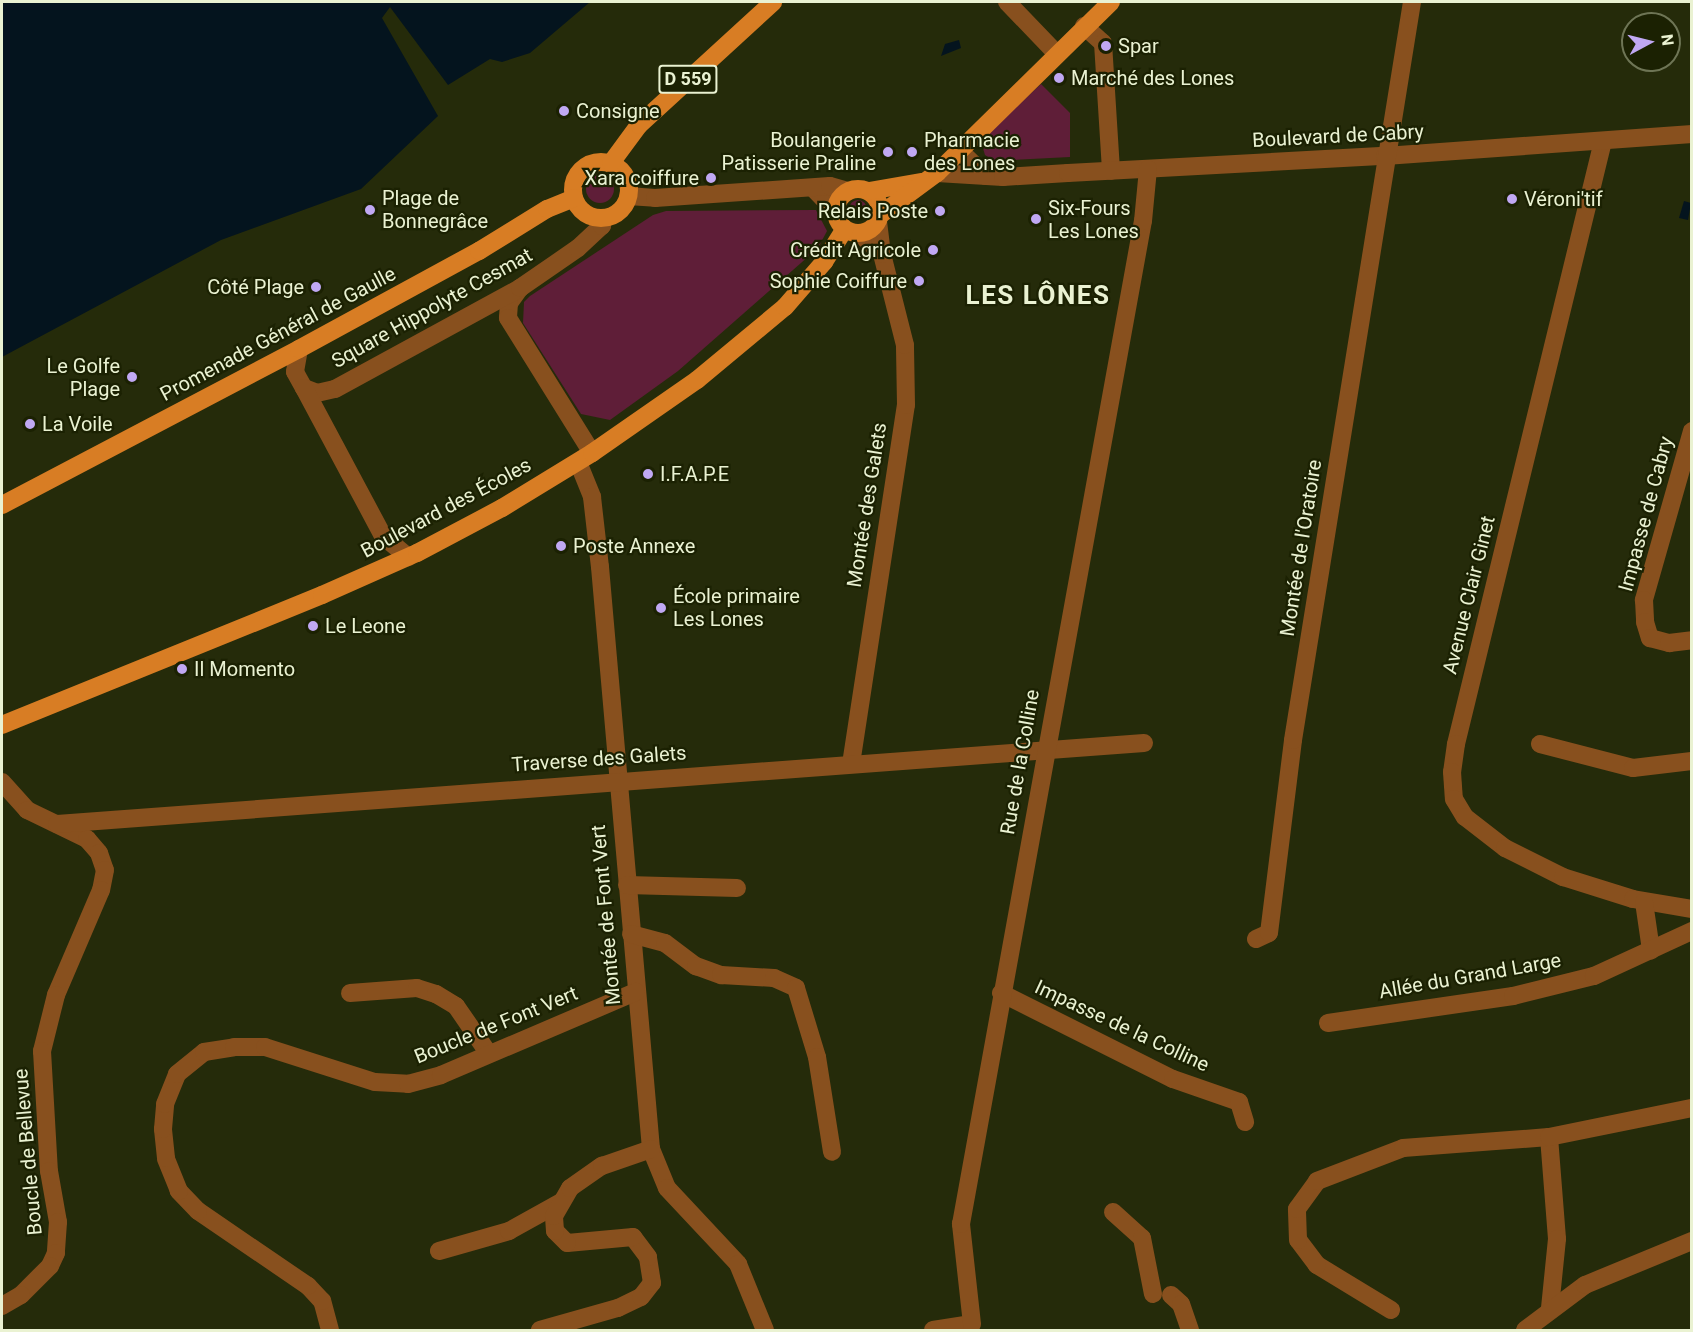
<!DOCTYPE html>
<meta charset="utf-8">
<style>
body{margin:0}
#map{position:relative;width:1693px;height:1332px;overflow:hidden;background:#252b0a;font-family:Roboto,sans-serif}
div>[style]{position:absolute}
.green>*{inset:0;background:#5f1e38}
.round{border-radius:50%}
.water>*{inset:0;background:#04141e}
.minor>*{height:18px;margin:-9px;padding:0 9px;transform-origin:9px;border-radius:9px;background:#88501e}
.major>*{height:18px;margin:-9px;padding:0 9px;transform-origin:9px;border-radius:9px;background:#d87d24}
.major>.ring{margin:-9px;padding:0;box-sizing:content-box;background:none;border:18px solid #d87d24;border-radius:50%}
.dots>*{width:16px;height:16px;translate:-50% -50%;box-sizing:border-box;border:3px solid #1b2102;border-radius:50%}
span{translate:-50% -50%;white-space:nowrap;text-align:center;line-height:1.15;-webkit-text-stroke:4.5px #1b2102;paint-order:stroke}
.shield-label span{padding:2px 4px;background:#1b2102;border:2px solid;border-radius:4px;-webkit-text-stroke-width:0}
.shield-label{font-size:18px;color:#eaf2d2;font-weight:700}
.poi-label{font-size:20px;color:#eaf2d2}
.left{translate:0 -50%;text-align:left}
.right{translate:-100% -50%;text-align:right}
.street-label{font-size:20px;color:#eaf2d2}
.district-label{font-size:26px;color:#eaf2d2;font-weight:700;letter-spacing:1.5px}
.frame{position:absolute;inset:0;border:3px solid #eaf2d2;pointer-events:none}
.north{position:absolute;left:1621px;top:12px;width:60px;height:60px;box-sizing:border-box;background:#1b2102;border:2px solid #6e7555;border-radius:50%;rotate:83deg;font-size:16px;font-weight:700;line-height:24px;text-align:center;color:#eaf2d2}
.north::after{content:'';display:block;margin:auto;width:21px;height:27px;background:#c0a8f3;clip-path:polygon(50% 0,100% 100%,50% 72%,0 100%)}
</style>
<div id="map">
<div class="green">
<div style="clip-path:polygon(1041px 84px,1070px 113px,1070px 157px,994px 161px,985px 155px,982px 145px,988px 133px)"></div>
<div class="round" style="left:586px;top:175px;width:28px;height:28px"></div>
<div class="round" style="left:849px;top:200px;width:18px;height:18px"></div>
<div style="clip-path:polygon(816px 210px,827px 231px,818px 248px,678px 371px,610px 420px,581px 414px,523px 323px,524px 302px,530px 296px,653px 215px,666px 211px)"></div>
</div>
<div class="water">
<div style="clip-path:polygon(2px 2px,590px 2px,530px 53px,502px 62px,490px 59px,448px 85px,390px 7px,382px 18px,438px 116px,361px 189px,221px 240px,2px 357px)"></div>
<div style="clip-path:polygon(959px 40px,961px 48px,941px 56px,945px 44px)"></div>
<div style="clip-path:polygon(1684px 201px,1691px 203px,1688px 220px,1679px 218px)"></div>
</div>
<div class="minor">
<div style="left:1007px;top:2px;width:71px;rotate:46.1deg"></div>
<div style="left:1084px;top:26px;width:25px;rotate:42deg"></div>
<div style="left:1103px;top:43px;width:128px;rotate:86.4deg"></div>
<div style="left:1603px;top:141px;width:621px;rotate:103.7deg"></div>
<div style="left:1456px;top:744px;width:28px;rotate:98deg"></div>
<div style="left:1452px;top:772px;width:27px;rotate:86deg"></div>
<div style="left:1454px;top:799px;width:21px;rotate:59deg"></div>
<div style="left:1465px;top:817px;width:51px;rotate:37.8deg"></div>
<div style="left:1505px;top:848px;width:65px;rotate:26.6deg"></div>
<div style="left:1563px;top:877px;width:73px;rotate:17.4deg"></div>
<div style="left:1633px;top:899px;width:60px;rotate:9.6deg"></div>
<div style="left:960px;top:151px;width:36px;rotate:44deg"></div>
<div style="left:937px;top:173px;width:66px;rotate:3.5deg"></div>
<div style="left:1003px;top:177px;width:65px;rotate:-3.5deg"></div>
<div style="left:1068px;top:173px;width:317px;rotate:-3.1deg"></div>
<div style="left:1385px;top:156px;width:308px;rotate:-4.1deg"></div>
<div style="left:813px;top:188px;width:33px;rotate:46deg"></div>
<div style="left:628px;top:196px;width:27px;rotate:4deg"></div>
<div style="left:655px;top:198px;width:175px;rotate:-3.9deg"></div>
<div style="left:830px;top:186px;width:19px;rotate:16deg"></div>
<div style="left:859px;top:233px;width:31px;rotate:42deg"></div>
<div style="left:520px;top:288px;width:19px;rotate:126deg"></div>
<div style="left:509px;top:303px;width:15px;rotate:94deg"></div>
<div style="left:508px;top:318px;width:159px;rotate:58.1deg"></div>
<div style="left:299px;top:349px;width:23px;rotate:100deg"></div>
<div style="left:295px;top:372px;width:18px;rotate:61deg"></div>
<div style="left:304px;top:388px;width:14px;rotate:21deg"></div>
<div style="left:317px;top:393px;width:18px;rotate:-13deg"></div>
<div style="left:335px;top:389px;width:211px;rotate:-28.6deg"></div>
<div style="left:520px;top:288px;width:70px;rotate:-34.6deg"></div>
<div style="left:578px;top:248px;width:33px;rotate:-43deg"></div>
<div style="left:602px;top:226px;width:8px;rotate:-83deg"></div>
<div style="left:304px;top:388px;width:168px;rotate:61.9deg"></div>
<div style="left:383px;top:536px;width:33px;rotate:40deg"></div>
<div style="left:1692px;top:431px;width:176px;rotate:105.9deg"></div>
<div style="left:1644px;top:600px;width:22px;rotate:87deg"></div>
<div style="left:1645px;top:622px;width:17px;rotate:73deg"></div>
<div style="left:1650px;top:638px;width:20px;rotate:15deg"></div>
<div style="left:1669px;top:643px;width:23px;rotate:-7deg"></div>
<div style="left:578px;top:462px;width:38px;rotate:68deg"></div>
<div style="left:592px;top:497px;width:70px;rotate:83.5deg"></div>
<div style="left:600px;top:567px;width:584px;rotate:84.99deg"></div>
<div style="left:651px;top:1149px;width:42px;rotate:67.7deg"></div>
<div style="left:667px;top:1188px;width:104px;rotate:46.9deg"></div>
<div style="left:738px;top:1264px;width:71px;rotate:67.8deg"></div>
<div style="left:1540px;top:744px;width:96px;rotate:14.5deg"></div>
<div style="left:1633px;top:768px;width:59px;rotate:-6.8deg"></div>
<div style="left:851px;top:764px;width:363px;rotate:-81.3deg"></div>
<div style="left:906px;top:405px;width:60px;rotate:-91deg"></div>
<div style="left:905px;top:345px;width:94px;rotate:-104.2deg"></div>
<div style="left:882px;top:254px;width:35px;rotate:-97deg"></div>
<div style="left:2px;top:782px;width:38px;rotate:48deg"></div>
<div style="left:27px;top:810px;width:67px;rotate:25.8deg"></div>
<div style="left:87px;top:839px;width:18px;rotate:49deg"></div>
<div style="left:99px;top:853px;width:18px;rotate:71deg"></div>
<div style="left:105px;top:870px;width:20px;rotate:101deg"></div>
<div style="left:101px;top:890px;width:114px;rotate:113.2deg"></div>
<div style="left:56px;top:995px;width:58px;rotate:104deg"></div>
<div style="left:42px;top:1051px;width:120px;rotate:86.7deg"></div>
<div style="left:49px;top:1171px;width:52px;rotate:80deg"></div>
<div style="left:58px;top:1222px;width:31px;rotate:94deg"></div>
<div style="left:56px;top:1253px;width:14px;rotate:115deg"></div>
<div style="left:50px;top:1266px;width:41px;rotate:135deg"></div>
<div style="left:21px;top:1295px;width:22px;rotate:150deg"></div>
<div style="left:57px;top:824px;width:1090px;rotate:-4.26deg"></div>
<div style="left:627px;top:885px;width:110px;rotate:1.6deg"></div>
<div style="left:1644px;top:902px;width:49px;rotate:81.7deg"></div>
<div style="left:631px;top:934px;width:35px;rotate:15deg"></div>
<div style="left:665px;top:943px;width:39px;rotate:37deg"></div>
<div style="left:696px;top:966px;width:27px;rotate:20deg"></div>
<div style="left:721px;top:975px;width:53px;rotate:3.2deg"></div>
<div style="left:774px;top:978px;width:24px;rotate:24deg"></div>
<div style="left:796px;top:988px;width:72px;rotate:73.1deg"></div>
<div style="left:817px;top:1057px;width:96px;rotate:81deg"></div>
<div style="left:1256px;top:939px;width:14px;rotate:-25deg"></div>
<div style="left:1269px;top:933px;width:194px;rotate:-82.9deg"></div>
<div style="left:1293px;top:740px;width:748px;rotate:-80.84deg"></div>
<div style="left:350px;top:993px;width:67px;rotate:-4.3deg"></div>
<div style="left:417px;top:988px;width:20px;rotate:18deg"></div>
<div style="left:436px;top:994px;width:23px;rotate:31deg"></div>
<div style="left:456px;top:1006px;width:58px;rotate:55.5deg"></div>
<div style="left:1001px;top:993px;width:192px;rotate:26.6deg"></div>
<div style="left:1173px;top:1079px;width:70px;rotate:19.2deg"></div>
<div style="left:1239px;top:1102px;width:21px;rotate:73deg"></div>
<div style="left:1328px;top:1023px;width:187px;rotate:-8.3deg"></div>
<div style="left:1513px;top:996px;width:83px;rotate:-13.9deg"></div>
<div style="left:1594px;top:976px;width:108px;rotate:-24.7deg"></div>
<div style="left:1549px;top:1137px;width:102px;rotate:85.5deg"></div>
<div style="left:1557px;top:1239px;width:69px;rotate:95.8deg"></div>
<div style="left:1113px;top:1212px;width:39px;rotate:42deg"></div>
<div style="left:1142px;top:1238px;width:57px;rotate:78.9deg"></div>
<div style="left:439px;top:1251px;width:73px;rotate:-15.9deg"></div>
<div style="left:509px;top:1231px;width:60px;rotate:-29.1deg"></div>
<div style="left:1171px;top:1295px;width:13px;rotate:42deg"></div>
<div style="left:1181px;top:1304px;width:28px;rotate:71deg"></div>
<div style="left:1391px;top:1310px;width:87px;rotate:-148.7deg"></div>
<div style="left:1317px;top:1265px;width:31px;rotate:-127deg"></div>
<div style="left:1298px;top:1240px;width:31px;rotate:-92deg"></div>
<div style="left:1297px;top:1209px;width:34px;rotate:-54deg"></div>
<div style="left:1317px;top:1181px;width:92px;rotate:-21deg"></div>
<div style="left:1403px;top:1148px;width:146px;rotate:-4.3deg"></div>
<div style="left:1549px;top:1137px;width:146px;rotate:-11.5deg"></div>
<div style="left:330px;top:1330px;width:30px;rotate:-105deg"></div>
<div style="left:322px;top:1301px;width:21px;rotate:-133deg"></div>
<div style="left:308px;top:1286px;width:133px;rotate:-145.7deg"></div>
<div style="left:198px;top:1211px;width:28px;rotate:-134deg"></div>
<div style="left:179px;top:1191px;width:35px;rotate:-112deg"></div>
<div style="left:166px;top:1158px;width:29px;rotate:-96deg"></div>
<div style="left:163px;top:1129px;width:25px;rotate:-85deg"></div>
<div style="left:165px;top:1104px;width:32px;rotate:-68deg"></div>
<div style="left:177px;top:1074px;width:35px;rotate:-39deg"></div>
<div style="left:204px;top:1052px;width:30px;rotate:-9deg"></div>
<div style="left:234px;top:1047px;width:31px"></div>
<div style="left:265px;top:1047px;width:115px;rotate:17.7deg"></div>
<div style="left:375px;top:1082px;width:33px;rotate:3deg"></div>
<div style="left:408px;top:1084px;width:34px;rotate:-15deg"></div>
<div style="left:441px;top:1075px;width:212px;rotate:-23.1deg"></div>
<div style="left:540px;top:1330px;width:81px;rotate:-15.8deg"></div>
<div style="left:618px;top:1308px;width:25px;rotate:-26deg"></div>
<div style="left:641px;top:1297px;width:18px;rotate:-52deg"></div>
<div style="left:652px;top:1283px;width:26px;rotate:-99deg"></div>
<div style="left:648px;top:1257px;width:25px;rotate:-127deg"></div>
<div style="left:633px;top:1237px;width:66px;rotate:174.8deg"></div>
<div style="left:567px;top:1243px;width:17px;rotate:-135deg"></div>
<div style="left:555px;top:1231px;width:15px;rotate:-94deg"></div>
<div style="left:554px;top:1216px;width:32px;rotate:-60deg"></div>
<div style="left:570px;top:1188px;width:39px;rotate:-35deg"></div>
<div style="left:602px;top:1166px;width:52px;rotate:-19.1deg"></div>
<div style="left:933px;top:1330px;width:39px;rotate:-9deg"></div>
<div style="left:972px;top:1324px;width:101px;rotate:-96.3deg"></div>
<div style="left:961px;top:1224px;width:1019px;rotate:-79.72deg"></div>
<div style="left:1143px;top:221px;width:52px;rotate:-84.5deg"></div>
<div style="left:1525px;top:1330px;width:75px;rotate:-36.9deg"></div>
<div style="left:1585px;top:1285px;width:116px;rotate:-22.4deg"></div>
</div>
<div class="major">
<div class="ring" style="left:573px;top:162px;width:38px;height:38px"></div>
<div style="left:611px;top:163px;width:47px;rotate:-53.6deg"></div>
<div style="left:639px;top:125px;width:182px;rotate:-42.5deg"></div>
<div class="ring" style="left:836px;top:189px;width:26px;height:26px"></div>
<div style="left:869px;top:191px;width:54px;rotate:-9.6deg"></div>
<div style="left:880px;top:215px;width:71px;rotate:-36.4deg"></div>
<div style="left:937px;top:173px;width:244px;rotate:-44.5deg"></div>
<div style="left:2px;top:505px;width:335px;rotate:-27.7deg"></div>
<div style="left:299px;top:349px;width:205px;rotate:-28.6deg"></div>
<div style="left:479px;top:251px;width:80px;rotate:-31.7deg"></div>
<div style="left:547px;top:209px;width:29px;rotate:-22deg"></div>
<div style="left:2px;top:725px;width:345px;rotate:-22.1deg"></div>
<div style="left:322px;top:595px;width:104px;rotate:-23.9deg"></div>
<div style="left:417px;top:553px;width:96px;rotate:-27.9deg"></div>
<div style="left:502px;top:508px;width:105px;rotate:-31.4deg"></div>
<div style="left:592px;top:453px;width:128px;rotate:-34.8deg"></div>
<div style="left:697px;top:380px;width:114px;rotate:-39.7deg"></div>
<div style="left:785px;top:307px;width:60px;rotate:-49.1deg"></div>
<div style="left:824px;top:262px;width:39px;rotate:-58deg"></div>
</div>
<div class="dots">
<div style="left:1106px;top:46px;background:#c0a8f3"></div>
<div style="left:1059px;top:78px;background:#c0a8f3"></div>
<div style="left:564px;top:111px;background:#c0a8f3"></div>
<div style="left:888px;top:152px;background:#c0a8f3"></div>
<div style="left:912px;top:152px;background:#c0a8f3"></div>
<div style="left:711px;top:178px;background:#c0a8f3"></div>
<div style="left:1512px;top:199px;background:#c0a8f3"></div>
<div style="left:370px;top:210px;background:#c0a8f3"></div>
<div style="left:940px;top:211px;background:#c0a8f3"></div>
<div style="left:1036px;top:219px;background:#c0a8f3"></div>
<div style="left:933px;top:250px;background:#c0a8f3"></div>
<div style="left:919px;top:281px;background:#c0a8f3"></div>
<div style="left:316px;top:287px;background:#c0a8f3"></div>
<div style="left:132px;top:377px;background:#c0a8f3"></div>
<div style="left:30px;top:424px;background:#c0a8f3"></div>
<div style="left:648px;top:474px;background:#c0a8f3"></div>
<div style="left:561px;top:546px;background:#c0a8f3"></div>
<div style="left:661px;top:608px;background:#c0a8f3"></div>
<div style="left:313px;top:626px;background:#c0a8f3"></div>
<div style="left:182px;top:669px;background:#c0a8f3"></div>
</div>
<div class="shield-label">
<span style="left:688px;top:79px">D 559</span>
</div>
<div class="poi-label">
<span class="left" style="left:1118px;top:46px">Spar</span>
<span class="left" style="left:1071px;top:78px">Marché des Lones</span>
<span class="left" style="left:576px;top:111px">Consigne</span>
<span class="right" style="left:876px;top:152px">Boulangerie<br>Patisserie Praline</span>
<span class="left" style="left:924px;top:152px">Pharmacie<br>des Lones</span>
<span class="right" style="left:699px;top:178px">Xara coiffure</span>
<span class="left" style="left:382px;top:210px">Plage de<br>Bonnegrâce</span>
<span class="left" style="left:1524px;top:199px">Véroni'tif</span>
<span class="left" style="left:1048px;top:220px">Six-Fours<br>Les Lones</span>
<span class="right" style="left:928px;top:211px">Relais Poste</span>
<span class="right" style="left:921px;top:250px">Crédit Agricole</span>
<span class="right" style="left:907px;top:281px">Sophie Coiffure</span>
<span class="right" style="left:304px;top:287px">Côté Plage</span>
<span class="right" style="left:120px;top:378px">Le Golfe<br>Plage</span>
<span class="left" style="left:42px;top:424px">La Voile</span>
<span class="left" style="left:660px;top:474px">I.F.A.P.E</span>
<span class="left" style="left:573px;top:546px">Poste Annexe</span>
<span class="left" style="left:673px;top:608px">École primaire<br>Les Lones</span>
<span class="left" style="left:325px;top:626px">Le Leone</span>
<span class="left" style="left:194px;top:669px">Il Momento</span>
</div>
<div class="street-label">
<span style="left:1338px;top:136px;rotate:-3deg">Boulevard de Cabry</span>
<span style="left:432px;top:308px;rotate:-29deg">Square Hippolyte Cesmat</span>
<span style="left:278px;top:334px;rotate:-28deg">Promenade Général de Gaulle</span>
<span style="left:867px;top:505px;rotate:-81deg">Montée des Galets</span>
<span style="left:446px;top:508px;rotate:-28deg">Boulevard des Écoles</span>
<span style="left:1646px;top:514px;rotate:-75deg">Impasse de Cabry</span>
<span style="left:1301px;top:548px;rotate:-81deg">Montée de l'Oratoire</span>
<span style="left:1469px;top:595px;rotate:-76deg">Avenue Clair Ginet</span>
<span style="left:599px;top:759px;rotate:-4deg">Traverse des Galets</span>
<span style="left:1020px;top:762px;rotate:-80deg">Rue de la Colline</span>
<span style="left:606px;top:915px;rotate:-95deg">Montée de Font Vert</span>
<span style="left:1470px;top:976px;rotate:-10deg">Allée du Grand Large</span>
<span style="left:496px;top:1025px;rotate:-22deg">Boucle de Font Vert</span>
<span style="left:1122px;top:1026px;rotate:25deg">Impasse de la Colline</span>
<span style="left:28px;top:1152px;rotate:-95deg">Boucle de Bellevue</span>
</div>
<div class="district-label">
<span style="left:1038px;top:296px">LES LÔNES</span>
</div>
<div class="frame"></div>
<div class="north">N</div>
</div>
